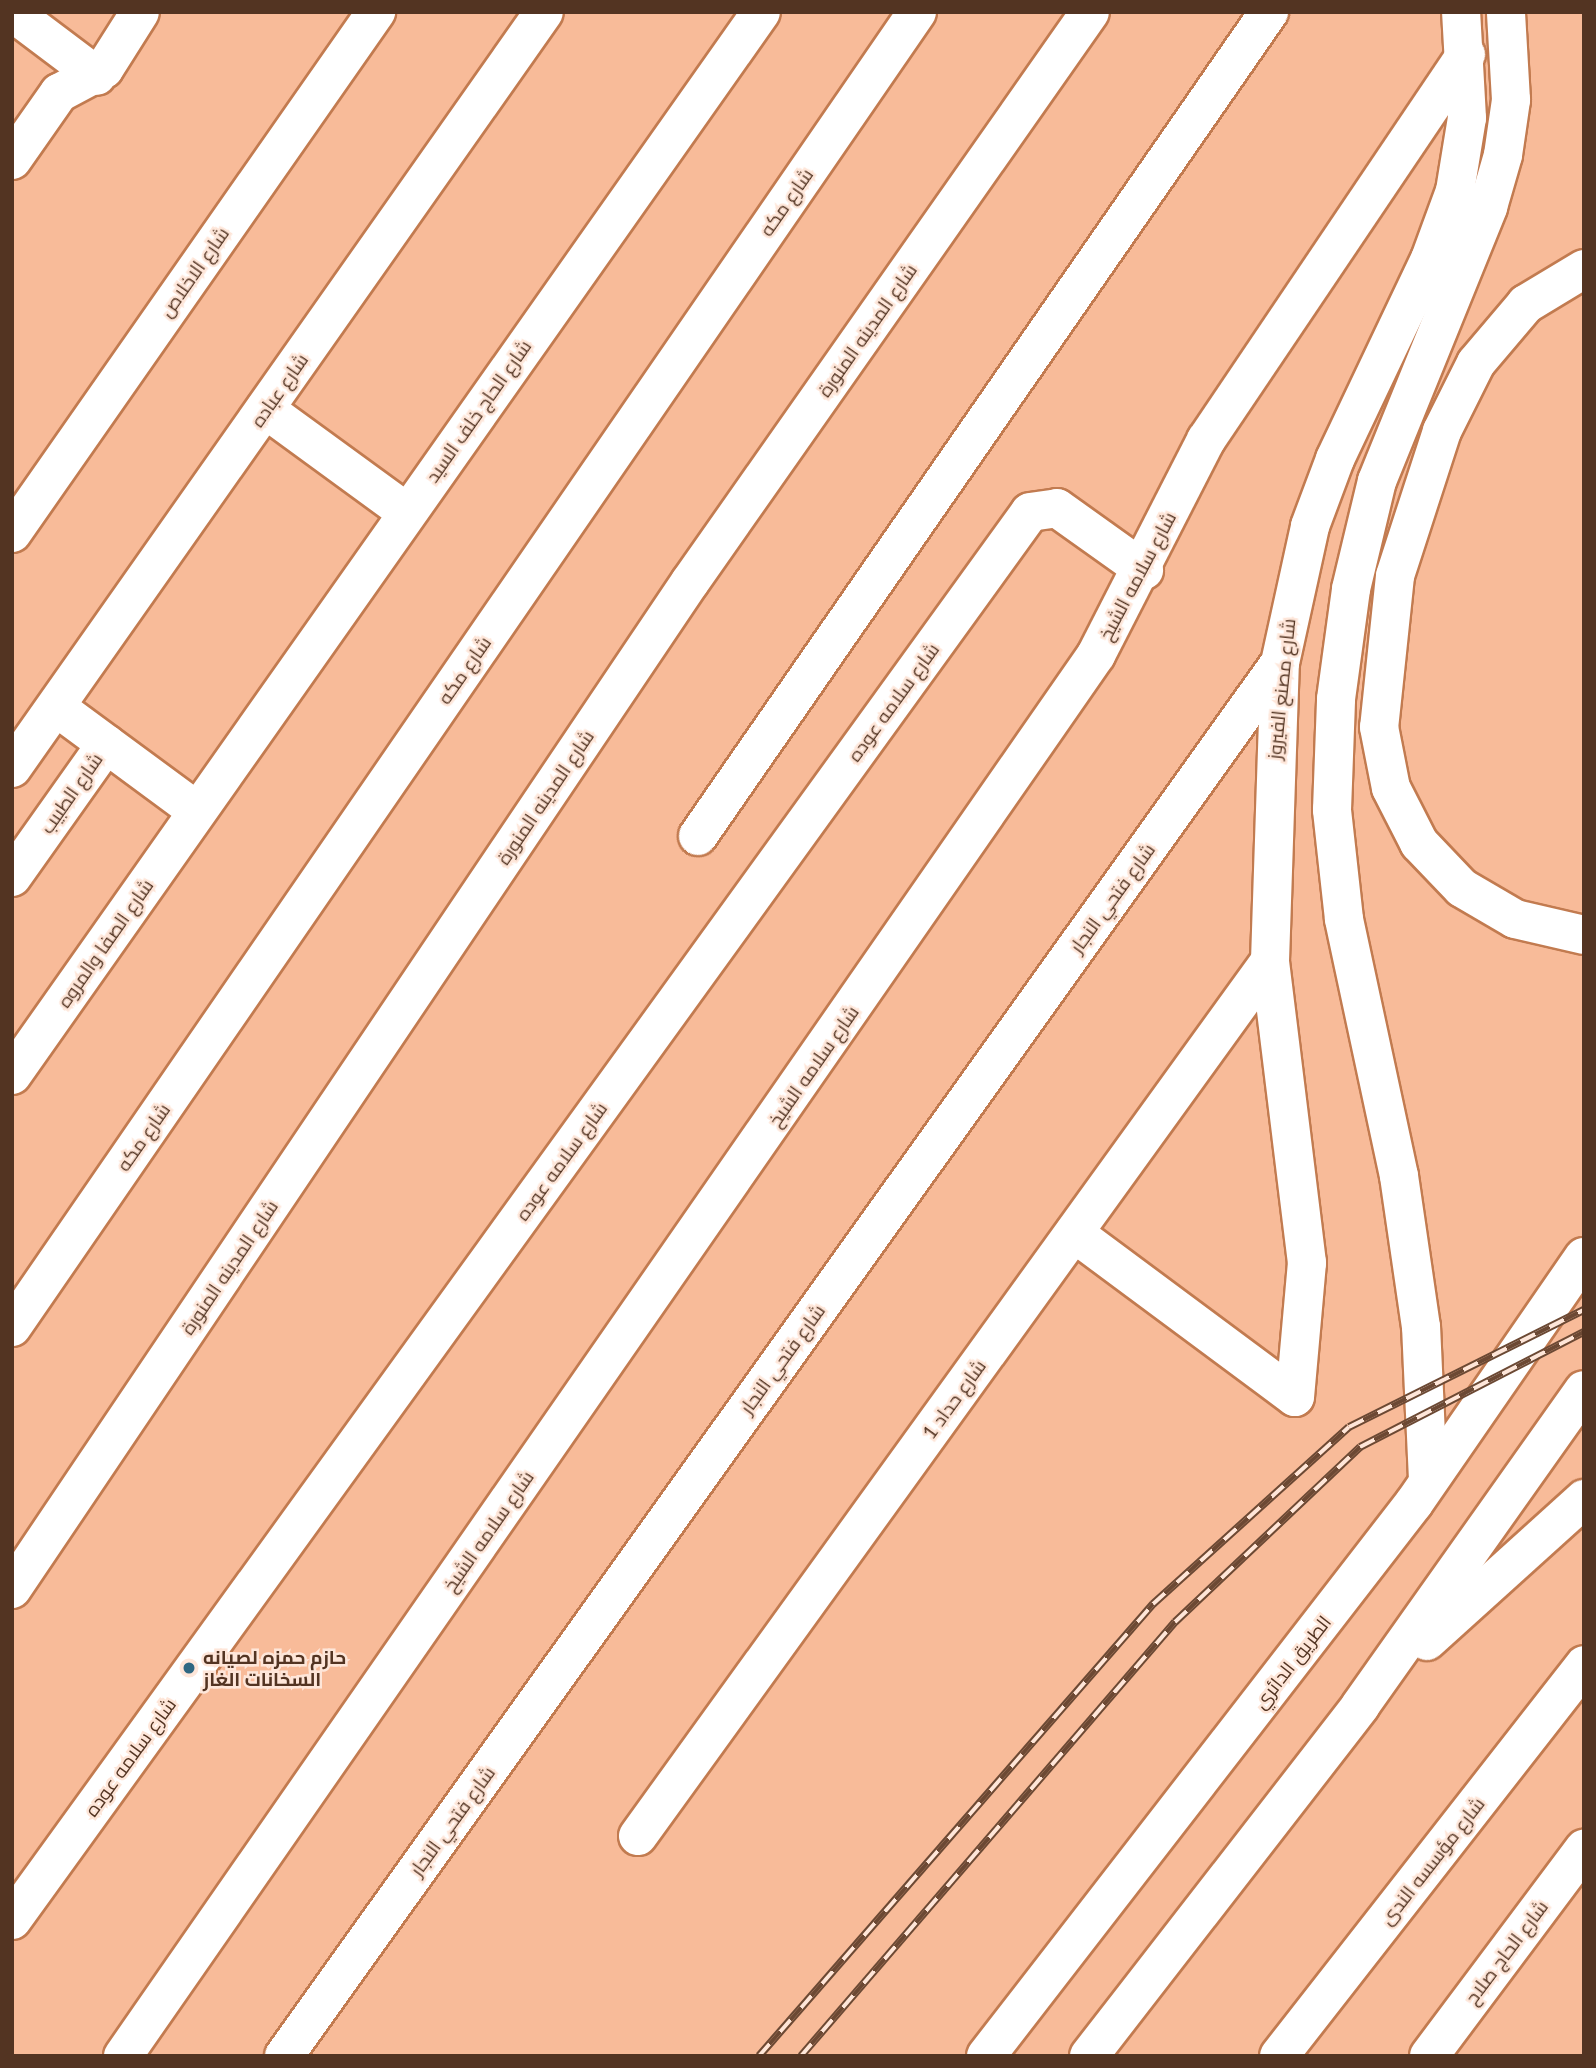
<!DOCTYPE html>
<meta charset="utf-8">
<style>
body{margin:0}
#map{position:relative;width:1596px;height:2068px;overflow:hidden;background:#f8bb99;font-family:Lato,Cairo,sans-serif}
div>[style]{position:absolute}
.roads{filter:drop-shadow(2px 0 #c27b50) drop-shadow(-2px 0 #c27b50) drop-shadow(0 2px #c27b50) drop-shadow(0 -2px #c27b50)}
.street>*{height:38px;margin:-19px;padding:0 19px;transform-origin:19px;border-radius:19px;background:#fff}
.secondary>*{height:38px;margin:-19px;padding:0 19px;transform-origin:19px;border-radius:19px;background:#fff}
.highway>*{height:38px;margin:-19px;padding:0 19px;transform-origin:19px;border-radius:19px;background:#fff}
.rail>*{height:8px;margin-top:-4px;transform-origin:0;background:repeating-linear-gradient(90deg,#fee6d9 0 16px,#6c4934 0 32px);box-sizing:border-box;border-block:2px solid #6c4934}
.dots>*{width:19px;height:19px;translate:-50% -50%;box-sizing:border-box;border:4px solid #fee6d9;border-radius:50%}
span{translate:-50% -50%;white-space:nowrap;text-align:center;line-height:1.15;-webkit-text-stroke:5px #fee6d9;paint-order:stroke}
.street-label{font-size:19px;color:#533422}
.poi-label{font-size:19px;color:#533422;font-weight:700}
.left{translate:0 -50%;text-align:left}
.frame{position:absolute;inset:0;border:14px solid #533422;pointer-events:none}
</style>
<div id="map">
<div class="roads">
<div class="street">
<div style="left:12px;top:12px;width:106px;rotate:37deg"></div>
<div style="left:12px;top:160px;width:82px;rotate:-55deg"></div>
<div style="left:59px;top:93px;width:51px;rotate:-28.1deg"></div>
<div style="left:104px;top:69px;width:67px;rotate:-57.7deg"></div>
<div style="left:265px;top:409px;width:175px;rotate:36.1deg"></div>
<div style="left:12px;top:533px;width:636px;rotate:-55.06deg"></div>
<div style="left:56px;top:707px;width:175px;rotate:36.4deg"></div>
<div style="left:12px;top:768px;width:924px;rotate:-54.87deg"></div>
<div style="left:698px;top:836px;width:1003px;rotate:-55.28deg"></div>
<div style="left:12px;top:877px;width:163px;rotate:-54.7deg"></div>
<div style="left:12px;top:1075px;width:1300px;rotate:-54.83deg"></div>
<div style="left:1074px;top:1233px;width:275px;rotate:36.6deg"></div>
<div style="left:12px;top:1327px;width:1596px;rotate:-55.46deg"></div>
<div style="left:12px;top:1589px;width:1214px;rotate:-56.05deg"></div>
<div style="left:690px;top:582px;width:696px;rotate:-54.94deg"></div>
<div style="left:638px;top:1836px;width:1079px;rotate:-54.16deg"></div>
<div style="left:12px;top:1920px;width:1737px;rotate:-54.13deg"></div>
<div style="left:1030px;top:512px;width:27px;rotate:-8deg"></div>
<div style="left:1057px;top:508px;width:107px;rotate:35.5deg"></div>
<div style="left:123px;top:2056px;width:1706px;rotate:-55.22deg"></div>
<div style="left:1096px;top:655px;width:242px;rotate:-62.9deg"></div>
<div style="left:1206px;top:440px;width:465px;rotate:-56deg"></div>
<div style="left:284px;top:2056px;width:1712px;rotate:-54.44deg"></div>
<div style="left:1279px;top:2056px;width:496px;rotate:-52deg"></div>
<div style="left:1429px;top:2056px;width:259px;rotate:-53.2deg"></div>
</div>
<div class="secondary">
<div style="left:1295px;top:1397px;width:135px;rotate:-84.9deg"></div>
<div style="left:1307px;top:1263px;width:304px;rotate:-97deg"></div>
<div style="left:1270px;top:961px;width:298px;rotate:-88.1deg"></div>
<div style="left:1280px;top:663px;width:140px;rotate:-77.6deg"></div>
<div style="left:1310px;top:526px;width:72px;rotate:-69.5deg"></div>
<div style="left:1335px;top:459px;width:221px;rotate:-64.6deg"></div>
<div style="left:1430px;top:259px;width:72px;rotate:-69.8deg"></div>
<div style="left:1455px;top:191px;width:74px;rotate:-80.7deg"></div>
<div style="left:1467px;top:118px;width:106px;rotate:-93.2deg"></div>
</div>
<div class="highway">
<div style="left:1584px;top:269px;width:68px;rotate:148.9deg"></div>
<div style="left:1526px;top:304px;width:77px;rotate:130.3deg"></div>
<div style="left:1476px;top:363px;width:76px;rotate:116.6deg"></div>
<div style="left:1442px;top:431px;width:152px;rotate:108deg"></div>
<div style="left:1395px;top:576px;width:152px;rotate:96deg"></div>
<div style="left:1379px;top:727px;width:62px;rotate:78.9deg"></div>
<div style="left:1391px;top:788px;width:62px;rotate:63deg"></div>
<div style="left:1419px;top:843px;width:62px;rotate:46.3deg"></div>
<div style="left:1462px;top:888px;width:61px;rotate:30.3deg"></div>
<div style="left:1515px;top:919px;width:71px;rotate:13.1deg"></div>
<div style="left:1428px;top:1480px;width:153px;rotate:-92.6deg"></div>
<div style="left:1421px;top:1327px;width:153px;rotate:-98.3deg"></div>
<div style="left:1399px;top:1176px;width:263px;rotate:-102.1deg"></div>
<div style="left:1344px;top:919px;width:110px;rotate:-96.3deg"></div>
<div style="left:1332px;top:810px;width:111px;rotate:-87.9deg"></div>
<div style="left:1336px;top:699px;width:111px;rotate:-82.2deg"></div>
<div style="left:1351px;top:589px;width:111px;rotate:-76.5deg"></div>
<div style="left:1377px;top:481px;width:296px;rotate:-67.9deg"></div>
<div style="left:1488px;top:207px;width:54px;rotate:-73.9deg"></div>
<div style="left:1503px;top:155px;width:56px;rotate:-81.7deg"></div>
<div style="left:1511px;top:100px;width:88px;rotate:-93.3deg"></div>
<div style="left:1427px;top:1641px;width:212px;rotate:-42.1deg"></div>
<div style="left:986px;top:2056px;width:699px;rotate:-52.26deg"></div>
<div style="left:1414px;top:1503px;width:299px;rotate:-55.4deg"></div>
<div style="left:1089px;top:2056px;width:443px;rotate:-52.2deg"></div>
<div style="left:1360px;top:1706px;width:387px;rotate:-54.7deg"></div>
</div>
</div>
<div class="rail">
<div style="left:759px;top:2056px;width:600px;rotate:-48.92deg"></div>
<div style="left:1153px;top:1604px;width:264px;rotate:-42.1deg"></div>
<div style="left:1349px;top:1427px;width:263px;rotate:-26.5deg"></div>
<div style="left:801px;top:2056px;width:573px;rotate:-49.25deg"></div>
<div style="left:1175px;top:1622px;width:255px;rotate:-43.4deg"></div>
<div style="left:1360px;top:1447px;width:252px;rotate:-27.2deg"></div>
</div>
<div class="dots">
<div style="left:189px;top:1668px;background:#2f6782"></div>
</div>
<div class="street-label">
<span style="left:786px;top:202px;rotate:-55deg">شارع مكه</span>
<span style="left:194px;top:272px;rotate:-55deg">شارع الاخلاص</span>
<span style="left:867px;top:330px;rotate:-55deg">شارع المدينه المنورة</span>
<span style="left:279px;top:390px;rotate:-55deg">شارع عباده</span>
<span style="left:478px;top:411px;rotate:-55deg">شارع الحاج خلف السيد</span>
<span style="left:1137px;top:576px;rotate:-62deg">شارع سلامه الشيخ</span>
<span style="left:464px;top:670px;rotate:-55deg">شارع مكه</span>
<span style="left:1281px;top:689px;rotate:-84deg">شارع مصنع الفيروز</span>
<span style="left:893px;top:702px;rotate:-54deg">شارع سلامه عوده</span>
<span style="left:71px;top:793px;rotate:-55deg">شارع الطبيب</span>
<span style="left:545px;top:797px;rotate:-56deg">شارع المدينه المنورة</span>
<span style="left:1112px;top:898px;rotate:-54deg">شارع فتحي النجار</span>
<span style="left:105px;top:943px;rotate:-55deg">شارع الصفا والمروه</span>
<span style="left:813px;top:1066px;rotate:-55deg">شارع سلامه الشيخ</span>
<span style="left:143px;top:1137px;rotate:-55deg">شارع مكه</span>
<span style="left:561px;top:1161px;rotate:-54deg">شارع سلامه عوده</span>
<span style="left:229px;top:1267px;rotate:-56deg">شارع المدينه المنورة</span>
<span style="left:782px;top:1359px;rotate:-54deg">شارع فتحي النجار</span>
<span style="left:954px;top:1399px;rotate:-54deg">شارع حداد 1</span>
<span style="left:488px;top:1531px;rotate:-55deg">شارع سلامه الشيخ</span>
<span style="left:1292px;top:1662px;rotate:-52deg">الطريق الدائري</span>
<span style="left:130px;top:1757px;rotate:-54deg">شارع سلامه عوده</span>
<span style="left:452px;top:1821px;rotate:-54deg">شارع فتحي النجار</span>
<span style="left:1432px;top:1861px;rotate:-52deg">شارع مؤسسه الندى</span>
<span style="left:1506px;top:1952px;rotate:-53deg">شارع الحاج صلاح</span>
</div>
<div class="poi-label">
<span class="left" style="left:203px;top:1668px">حازم حمزه لصيانه<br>السخانات الغاز</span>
</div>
<div class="frame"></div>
</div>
